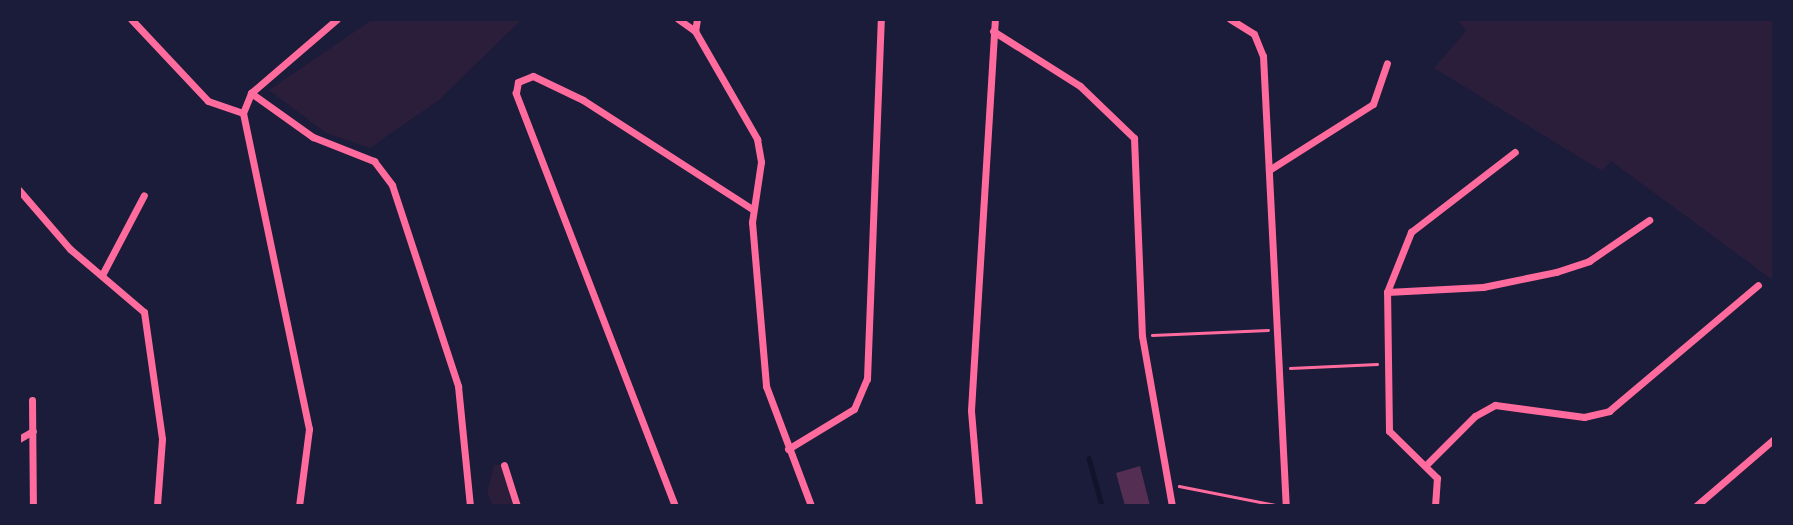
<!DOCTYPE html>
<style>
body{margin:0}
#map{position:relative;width:1793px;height:525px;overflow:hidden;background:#1b1b3a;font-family:"Roboto Condensed",sans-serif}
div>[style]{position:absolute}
.green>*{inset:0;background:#2a1e3b}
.stream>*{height:4.5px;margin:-2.25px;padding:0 2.25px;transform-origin:2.25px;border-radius:2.25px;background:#12122b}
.building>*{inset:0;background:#542f53}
.path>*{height:2.5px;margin:-1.25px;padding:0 1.25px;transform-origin:1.25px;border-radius:1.25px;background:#ff6b9d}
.minor>*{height:7px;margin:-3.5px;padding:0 3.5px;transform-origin:3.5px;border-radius:3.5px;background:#ff6b9d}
span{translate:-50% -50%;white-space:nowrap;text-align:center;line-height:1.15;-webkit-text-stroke:5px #1b1b3a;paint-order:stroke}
.frame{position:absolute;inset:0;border:21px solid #1b1b3a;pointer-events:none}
</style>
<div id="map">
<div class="green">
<div style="clip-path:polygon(373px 19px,522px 19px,439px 100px,370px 148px,326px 133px,269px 90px)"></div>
<div style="clip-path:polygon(1457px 19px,1774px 19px,1774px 281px,1611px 161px,1602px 171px,1434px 68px,1466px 31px)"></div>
<div style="clip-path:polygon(494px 465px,503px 465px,515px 506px,493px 506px,487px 492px)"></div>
</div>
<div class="stream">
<div style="left:1089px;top:458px;width:50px;rotate:74.8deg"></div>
</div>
<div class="building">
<div style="clip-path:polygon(1140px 466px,1150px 506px,1125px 506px,1116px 473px)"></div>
</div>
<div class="path">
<div style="left:1152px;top:335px;width:116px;rotate:-2.5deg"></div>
<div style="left:1290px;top:368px;width:87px;rotate:-2.6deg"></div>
<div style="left:1179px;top:486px;width:99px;rotate:11.1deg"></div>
</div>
<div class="minor">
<div style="left:131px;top:19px;width:112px;rotate:46.8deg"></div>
<div style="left:208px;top:101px;width:37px;rotate:19deg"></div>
<div style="left:678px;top:19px;width:21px;rotate:35deg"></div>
<div style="left:697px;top:19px;width:12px;rotate:99deg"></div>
<div style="left:695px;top:31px;width:125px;rotate:60.1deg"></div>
<div style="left:757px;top:139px;width:23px;rotate:80deg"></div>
<div style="left:761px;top:162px;width:61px;rotate:98.5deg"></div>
<div style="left:752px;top:222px;width:165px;rotate:85.1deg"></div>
<div style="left:766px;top:386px;width:128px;rotate:69.4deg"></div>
<div style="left:1230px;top:19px;width:28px;rotate:32deg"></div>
<div style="left:1254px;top:34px;width:24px;rotate:68deg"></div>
<div style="left:1263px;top:56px;width:451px;rotate:87.1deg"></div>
<div style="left:993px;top:31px;width:103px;rotate:32.3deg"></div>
<div style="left:1080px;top:86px;width:75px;rotate:43.9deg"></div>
<div style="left:1134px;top:138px;width:198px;rotate:87.7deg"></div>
<div style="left:1142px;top:336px;width:173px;rotate:80deg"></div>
<div style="left:251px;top:93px;width:76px;rotate:35.4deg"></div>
<div style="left:313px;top:137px;width:66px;rotate:21.5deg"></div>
<div style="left:374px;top:161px;width:30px;rotate:53deg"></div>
<div style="left:392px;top:185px;width:212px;rotate:71.8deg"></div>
<div style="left:458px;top:386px;width:121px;rotate:84.3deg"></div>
<div style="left:1269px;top:170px;width:123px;rotate:-32.4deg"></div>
<div style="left:1373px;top:104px;width:43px;rotate:-71.1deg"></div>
<div style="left:19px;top:190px;width:78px;rotate:49.2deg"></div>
<div style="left:70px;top:249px;width:97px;rotate:40.4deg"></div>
<div style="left:144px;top:312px;width:128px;rotate:81.9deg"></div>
<div style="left:162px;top:439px;width:67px;rotate:94.3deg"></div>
<div style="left:102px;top:275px;width:90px;rotate:-62.3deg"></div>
<div style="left:1387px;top:292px;width:96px;rotate:-3deg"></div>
<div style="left:1483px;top:287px;width:75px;rotate:-11.6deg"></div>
<div style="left:1556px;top:272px;width:35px;rotate:-18deg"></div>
<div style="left:1589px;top:261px;width:73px;rotate:-34.3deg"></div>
<div style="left:32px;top:400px;width:106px;rotate:89.5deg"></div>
<div style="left:19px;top:439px;width:16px;rotate:-30deg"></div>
<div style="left:788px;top:449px;width:77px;rotate:-31.2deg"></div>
<div style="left:854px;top:409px;width:33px;rotate:-67deg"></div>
<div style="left:867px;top:379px;width:360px;rotate:-87.8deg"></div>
<div style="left:1428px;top:463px;width:66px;rotate:-45deg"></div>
<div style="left:1475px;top:416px;width:23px;rotate:-29deg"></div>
<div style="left:1495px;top:405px;width:90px;rotate:7.7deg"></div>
<div style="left:1584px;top:417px;width:26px;rotate:-13deg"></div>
<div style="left:1609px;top:411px;width:195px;rotate:-40.2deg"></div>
<div style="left:504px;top:465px;width:43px;rotate:72.4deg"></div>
<div style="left:299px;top:506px;width:78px;rotate:-82.6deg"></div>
<div style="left:309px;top:429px;width:323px;rotate:-101.8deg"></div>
<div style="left:243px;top:113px;width:22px;rotate:-68deg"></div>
<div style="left:251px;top:93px;width:113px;rotate:-40.7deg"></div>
<div style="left:675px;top:506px;width:443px;rotate:-111.1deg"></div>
<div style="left:516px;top:93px;width:11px;rotate:-80deg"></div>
<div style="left:518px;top:82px;width:16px;rotate:-22deg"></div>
<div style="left:533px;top:76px;width:55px;rotate:25.6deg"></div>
<div style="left:583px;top:100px;width:201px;rotate:32.8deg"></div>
<div style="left:979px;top:506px;width:96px;rotate:-94.8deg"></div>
<div style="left:971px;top:410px;width:392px;rotate:-86.5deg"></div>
<div style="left:1435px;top:506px;width:28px;rotate:-86deg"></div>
<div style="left:1437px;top:478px;width:67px;rotate:-135.6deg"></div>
<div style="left:1389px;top:431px;width:139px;rotate:-90.8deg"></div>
<div style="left:1387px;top:292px;width:65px;rotate:-68.2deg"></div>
<div style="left:1411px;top:232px;width:131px;rotate:-37.6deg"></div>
<div style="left:1696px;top:506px;width:103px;rotate:-40.7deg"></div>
</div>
<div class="frame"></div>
</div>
